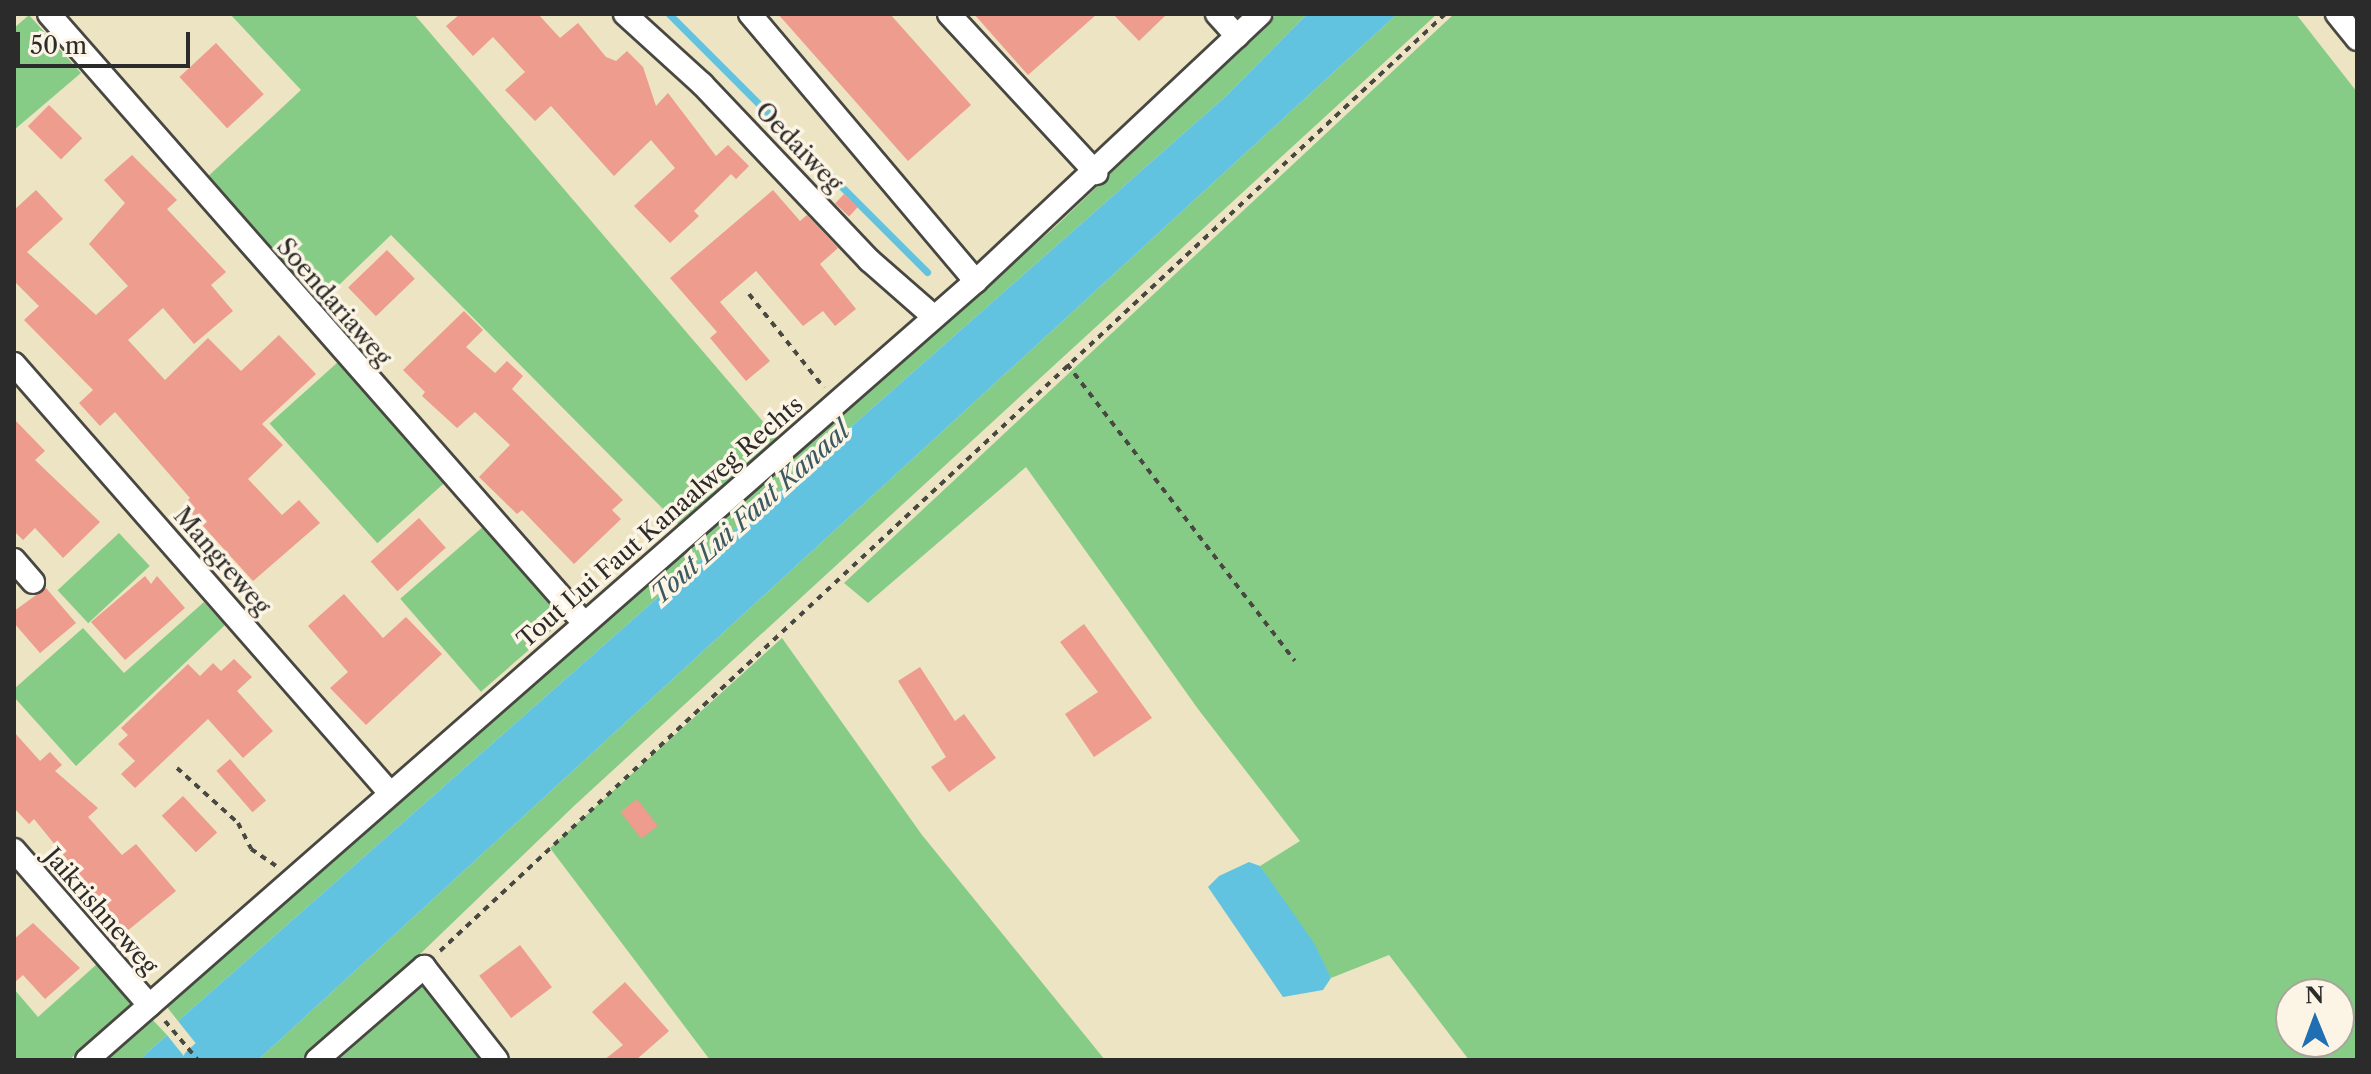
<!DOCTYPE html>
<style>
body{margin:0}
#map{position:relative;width:2371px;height:1074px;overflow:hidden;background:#ece4c3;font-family:"Libre Caslon Text",serif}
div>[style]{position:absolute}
.green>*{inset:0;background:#86cc87;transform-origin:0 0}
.water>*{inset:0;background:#62c3e0}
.stream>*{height:7px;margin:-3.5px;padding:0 3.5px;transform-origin:3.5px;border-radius:3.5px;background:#62c3e0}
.canal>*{height:24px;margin:-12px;padding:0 12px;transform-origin:12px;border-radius:12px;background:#62c3e0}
.building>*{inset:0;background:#ed9c8d;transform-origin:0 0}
.path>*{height:4px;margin-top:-2px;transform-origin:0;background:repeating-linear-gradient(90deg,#484742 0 6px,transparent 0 12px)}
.roads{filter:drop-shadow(2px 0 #484742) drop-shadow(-2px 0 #484742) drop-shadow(0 2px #484742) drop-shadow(0 -2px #484742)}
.minor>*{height:22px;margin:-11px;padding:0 11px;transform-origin:11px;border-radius:11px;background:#fff}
span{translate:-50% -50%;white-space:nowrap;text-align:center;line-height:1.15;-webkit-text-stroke:7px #fcf5e5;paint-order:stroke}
.street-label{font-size:24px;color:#2b2b2b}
.water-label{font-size:26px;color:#3c5961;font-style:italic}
.frame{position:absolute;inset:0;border:16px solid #2b2b2b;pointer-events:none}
.north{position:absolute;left:2275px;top:978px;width:80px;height:80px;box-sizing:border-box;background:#fcf5e5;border:2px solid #a8a49b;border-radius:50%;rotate:359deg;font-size:22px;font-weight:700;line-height:32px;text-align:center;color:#2b2b2b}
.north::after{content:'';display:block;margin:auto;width:28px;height:36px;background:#1f6fb2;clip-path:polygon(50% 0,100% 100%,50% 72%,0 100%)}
.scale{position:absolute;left:16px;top:32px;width:174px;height:36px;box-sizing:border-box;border:4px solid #2b2b2b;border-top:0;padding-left:10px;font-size:24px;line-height:28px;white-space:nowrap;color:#2b2b2b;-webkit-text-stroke:6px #fcf5e5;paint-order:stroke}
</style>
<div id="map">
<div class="green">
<div style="clip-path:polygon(230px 14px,414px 14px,777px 438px,678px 524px,391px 235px,315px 308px,203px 181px,301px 90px)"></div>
<div style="clip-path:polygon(1277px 14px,1307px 14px,1226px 96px,178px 1021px,167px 1007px,1056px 226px)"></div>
<div style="clip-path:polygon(1397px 14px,1437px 14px,575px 805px,418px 956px,301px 1060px,258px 1060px)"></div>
<div style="clip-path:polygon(evenodd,1454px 14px,2296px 14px,2357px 92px,2357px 1060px,1469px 1060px,1389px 955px,1331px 978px,1260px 866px,1300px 841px,1198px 709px,1026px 467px,868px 603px,844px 583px,1454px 14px,2291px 994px,2339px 994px,2339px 1042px,2291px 1042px,2291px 994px)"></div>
<div style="clip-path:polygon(29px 15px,81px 73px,14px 130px,14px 28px)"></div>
<div style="left:338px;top:362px;width:161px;height:92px;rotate:48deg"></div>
<div style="left:484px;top:526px;width:123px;height:111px;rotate:49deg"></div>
<div style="left:119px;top:533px;width:45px;height:84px;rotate:47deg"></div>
<div style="clip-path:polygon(204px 602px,225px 625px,76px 766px,14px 697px,14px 689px,83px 628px,124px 673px)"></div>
<div style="clip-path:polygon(782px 638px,922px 835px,1105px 1060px,710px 1060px,550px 848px)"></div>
<div style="clip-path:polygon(97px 964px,132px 1006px,69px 1060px,14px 1060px,14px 989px,38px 1017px)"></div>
<div style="clip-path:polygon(422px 986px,482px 1060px,338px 1060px)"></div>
<div style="clip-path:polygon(151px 1018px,167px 1035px,139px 1060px,103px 1060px)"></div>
</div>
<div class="water">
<div style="clip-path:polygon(1307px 14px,1397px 14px,258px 1060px,209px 1060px,178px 1021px,1226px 96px)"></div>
<div style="clip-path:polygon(1249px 862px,1260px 866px,1314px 943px,1331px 978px,1323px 990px,1283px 997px,1208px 887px,1219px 876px)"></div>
<div style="clip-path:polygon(167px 1035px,187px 1060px,139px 1060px)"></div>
</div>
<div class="stream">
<div style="left:669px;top:14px;width:365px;rotate:45deg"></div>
</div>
<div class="canal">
<div style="left:195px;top:1060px;width:42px;rotate:-42.1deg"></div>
</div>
<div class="building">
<div style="clip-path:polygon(460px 14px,538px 14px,560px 38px,578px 23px,606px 57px,616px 61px,627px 51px,643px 67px,656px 106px,668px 93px,716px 156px,728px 145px,749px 166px,736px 179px,731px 174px,694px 211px,699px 216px,670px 243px,634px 206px,675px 168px,651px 140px,614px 176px,551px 106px,535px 121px,505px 90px,525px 72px,493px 37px,473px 56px,446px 26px)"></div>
<div style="clip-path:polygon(778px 14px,890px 14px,971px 105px,908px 161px)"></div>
<div style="clip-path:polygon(974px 14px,1097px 14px,1028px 75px)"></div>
<div style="clip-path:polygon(1113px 14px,1167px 14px,1139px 41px)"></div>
<div style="left:216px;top:43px;width:70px;height:50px;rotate:47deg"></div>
<div style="left:49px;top:105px;width:47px;height:30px;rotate:45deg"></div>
<div style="clip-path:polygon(132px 155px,177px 200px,167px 209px,226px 272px,211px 285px,233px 311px,194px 344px,163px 308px,128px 340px,165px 380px,208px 338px,241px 371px,279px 335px,316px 374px,262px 424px,283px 445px,248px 479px,282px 515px,299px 500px,320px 523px,253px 581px,183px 504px,190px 498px,115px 412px,100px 426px,79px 403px,93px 390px,24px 320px,39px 306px,14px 281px,14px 210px,36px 190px,63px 219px,27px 252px,96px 315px,128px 286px,89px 244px,125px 203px,104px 180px)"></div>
<div style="clip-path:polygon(773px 190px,800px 221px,807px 215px,838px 248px,820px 264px,856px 309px,835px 326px,823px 311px,803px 326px,756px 271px,720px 302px,770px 361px,746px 381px,710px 338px,717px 332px,670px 278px)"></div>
<div style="left:844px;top:194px;width:19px;height:13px;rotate:43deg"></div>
<div style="left:387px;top:250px;width:40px;height:54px;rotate:46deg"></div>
<div style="clip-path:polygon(464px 311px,483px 330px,466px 347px,495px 373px,507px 361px,523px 376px,512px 389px,623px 500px,612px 510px,621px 519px,574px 564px,522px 510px,517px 514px,479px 477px,510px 445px,475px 412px,457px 428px,422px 396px,425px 392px,403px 370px)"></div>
<div style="clip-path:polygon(14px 419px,45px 451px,35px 460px,100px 522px,63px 558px,35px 528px,23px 540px,14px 531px)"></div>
<div style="left:419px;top:518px;width:40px;height:65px;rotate:48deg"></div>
<div style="clip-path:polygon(145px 576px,151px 584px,157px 576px,185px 608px,125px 660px,91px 622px)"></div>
<div style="clip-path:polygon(46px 588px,76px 623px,40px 653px,14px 623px,14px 611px)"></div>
<div style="clip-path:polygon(344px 594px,383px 638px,406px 617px,442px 654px,366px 725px,330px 688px,348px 672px,308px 626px)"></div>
<div style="clip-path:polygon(1084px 624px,1152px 718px,1094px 757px,1065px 714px,1098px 692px,1060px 642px)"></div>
<div style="clip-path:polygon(234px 659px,252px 677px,237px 691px,273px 731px,243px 758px,208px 719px,135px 788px,121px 774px,135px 761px,118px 744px,128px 735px,121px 728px,188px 664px,200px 676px,213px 663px,221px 671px)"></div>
<div style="clip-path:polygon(920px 667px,955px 721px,964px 714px,996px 758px,949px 792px,931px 767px,946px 757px,898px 681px)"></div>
<div style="clip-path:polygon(14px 732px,40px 761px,50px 752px,62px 765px,55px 771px,98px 808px,88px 817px,122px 855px,136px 844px,176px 891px,126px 932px,34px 819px,29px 824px,14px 808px)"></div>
<div style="left:230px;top:759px;width:55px;height:18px;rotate:49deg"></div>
<div style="left:183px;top:796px;width:50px;height:29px;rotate:47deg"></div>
<div style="left:637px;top:799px;width:34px;height:21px;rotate:52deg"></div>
<div style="clip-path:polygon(33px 923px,80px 968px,45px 999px,23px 975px,14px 983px,14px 939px)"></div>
<div style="left:520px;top:945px;width:53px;height:51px;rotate:53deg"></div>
<div style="clip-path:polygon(625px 982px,669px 1031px,636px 1060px,604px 1060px,623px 1045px,592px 1012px)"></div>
</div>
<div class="path">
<div style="left:749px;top:294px;width:120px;rotate:51.4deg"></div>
<div style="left:1067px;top:364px;width:374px;rotate:52.5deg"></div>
<div style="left:177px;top:768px;width:82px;rotate:42deg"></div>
<div style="left:238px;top:823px;width:29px;rotate:63deg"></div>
<div style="left:251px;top:849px;width:30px;rotate:34deg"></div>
<div style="left:440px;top:951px;width:1374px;rotate:-42.99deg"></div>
<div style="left:165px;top:1021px;width:51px;rotate:49.8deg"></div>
</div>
<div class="roads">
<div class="minor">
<div style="left:49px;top:14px;width:809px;rotate:48.71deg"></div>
<div style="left:625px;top:14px;width:104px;rotate:42.3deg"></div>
<div style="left:702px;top:84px;width:243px;rotate:46.5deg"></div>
<div style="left:869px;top:260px;width:86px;rotate:41.2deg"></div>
<div style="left:750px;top:14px;width:350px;rotate:49.8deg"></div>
<div style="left:949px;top:14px;width:217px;rotate:47.2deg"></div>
<div style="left:1217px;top:14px;width:30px;rotate:48deg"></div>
<div style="left:2337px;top:14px;width:32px;rotate:51deg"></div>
<div style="left:14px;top:364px;width:570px;rotate:48.77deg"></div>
<div style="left:14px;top:560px;width:29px;rotate:49deg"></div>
<div style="left:14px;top:850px;width:206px;rotate:48.9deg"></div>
<div style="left:87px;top:1060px;width:1182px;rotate:-41.23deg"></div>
<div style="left:976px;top:281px;width:390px;rotate:-43.2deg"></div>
<div style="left:317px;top:1060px;width:142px;rotate:-41deg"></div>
<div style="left:424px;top:967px;width:118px;rotate:51.9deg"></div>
</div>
</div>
<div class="street-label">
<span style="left:799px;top:147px;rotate:46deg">Oedaiweg</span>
<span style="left:334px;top:302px;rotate:49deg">Soendariaweg</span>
<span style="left:660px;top:522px;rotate:-41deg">Tout Lui Faut Kanaalweg Rechts</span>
<span style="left:222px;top:561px;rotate:49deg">Mangreweg</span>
<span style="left:101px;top:911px;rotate:49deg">Jaikrishneweg</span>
</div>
<div class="water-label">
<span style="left:751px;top:513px;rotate:-42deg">Tout Lui Faut Kanaal</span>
</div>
<div class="frame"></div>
<div class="north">N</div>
<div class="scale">50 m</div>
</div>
